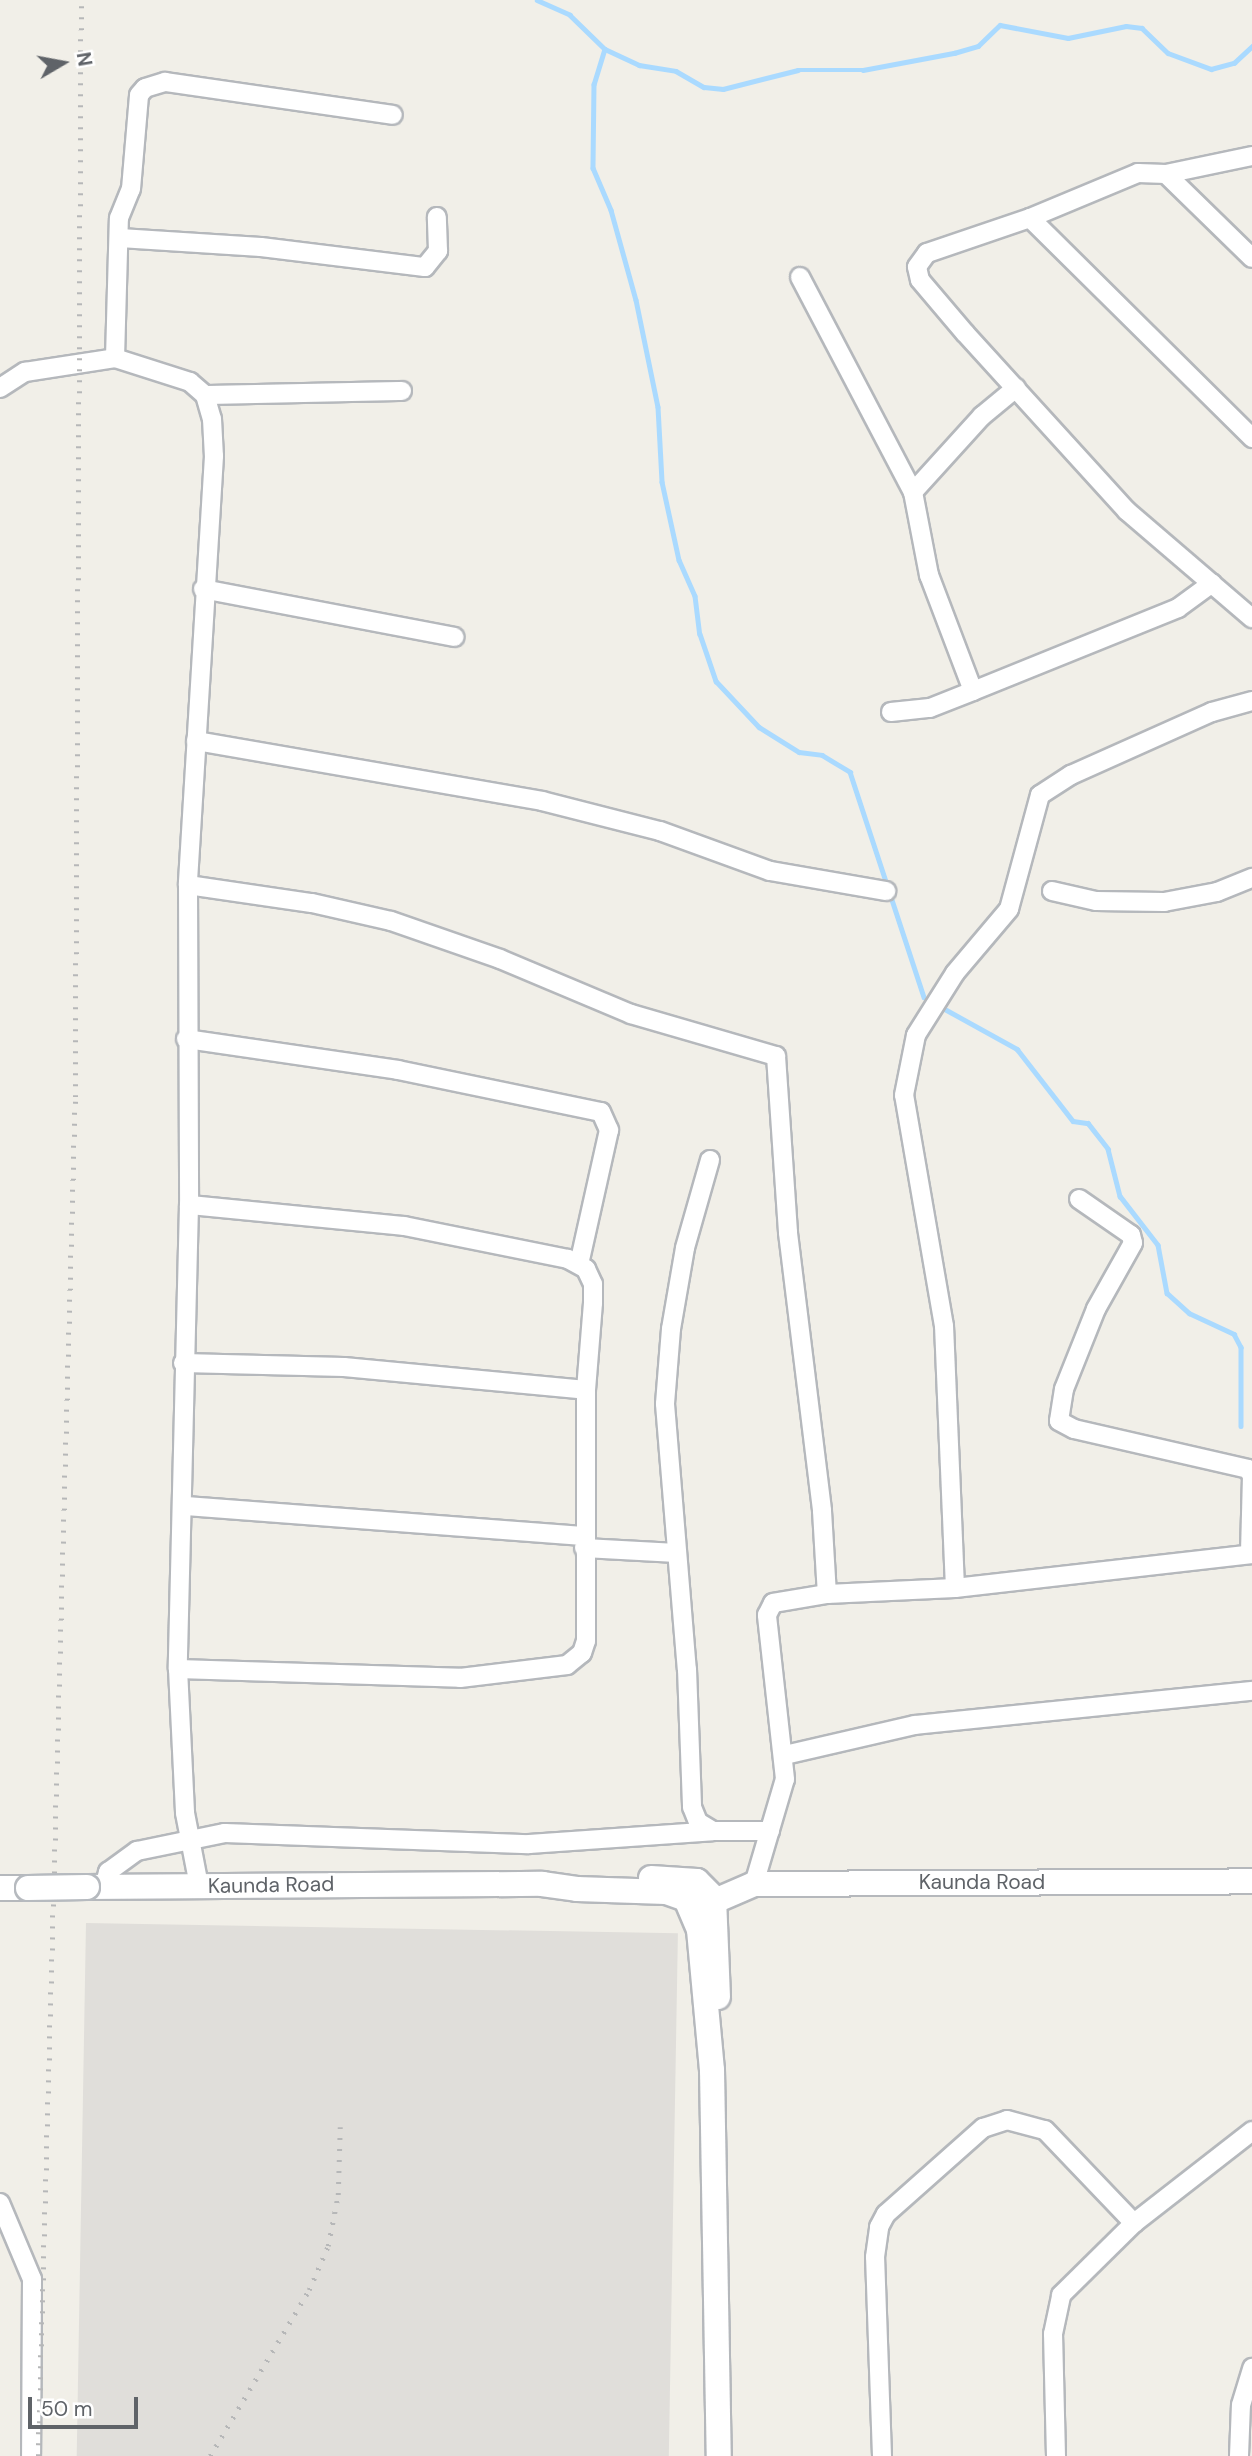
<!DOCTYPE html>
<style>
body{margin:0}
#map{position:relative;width:1252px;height:2456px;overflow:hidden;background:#f1efe8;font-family:"DM Sans",sans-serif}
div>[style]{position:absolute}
.industrial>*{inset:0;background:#e0deda;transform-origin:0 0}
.stream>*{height:4.5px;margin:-2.25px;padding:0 2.25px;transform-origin:2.25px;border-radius:2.25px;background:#aadaff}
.roads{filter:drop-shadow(2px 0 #b5b8bc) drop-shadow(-2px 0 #b5b8bc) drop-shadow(0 2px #b5b8bc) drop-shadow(0 -2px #b5b8bc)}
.street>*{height:18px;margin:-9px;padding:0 9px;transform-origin:9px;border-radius:9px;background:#fff}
.secondary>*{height:24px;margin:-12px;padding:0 12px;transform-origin:12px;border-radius:12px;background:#fff}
.rail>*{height:4.5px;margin-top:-2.25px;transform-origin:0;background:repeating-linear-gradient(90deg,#b6b7b8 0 2px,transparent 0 11px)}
.bridges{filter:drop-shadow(2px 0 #b6babf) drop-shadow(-2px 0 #b6babf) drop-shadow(0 2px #b6babf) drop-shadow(0 -2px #b6babf)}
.secondary-bridge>*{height:24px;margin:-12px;padding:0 12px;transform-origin:12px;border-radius:12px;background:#fff}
span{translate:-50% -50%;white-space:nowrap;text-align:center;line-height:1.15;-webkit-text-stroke:5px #fff;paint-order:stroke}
.street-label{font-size:21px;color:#5f6368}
.north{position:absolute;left:28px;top:28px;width:70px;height:70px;-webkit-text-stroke:5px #fff;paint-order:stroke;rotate:80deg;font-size:19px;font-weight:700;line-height:28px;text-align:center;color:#5f6368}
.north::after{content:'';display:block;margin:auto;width:24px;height:32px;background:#5f6368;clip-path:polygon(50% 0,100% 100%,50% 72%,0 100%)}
.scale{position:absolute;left:28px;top:2397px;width:110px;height:32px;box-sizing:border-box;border:4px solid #5f6368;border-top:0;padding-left:9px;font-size:21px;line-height:24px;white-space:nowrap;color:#5f6368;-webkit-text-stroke:5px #fff;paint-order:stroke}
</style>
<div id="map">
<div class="industrial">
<div style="left:86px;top:1923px;width:592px;height:533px;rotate:1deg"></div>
</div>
<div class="stream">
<div style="left:537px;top:0;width:36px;rotate:24deg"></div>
<div style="left:570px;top:15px;width:49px;rotate:44.2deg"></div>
<div style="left:605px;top:49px;width:38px;rotate:25deg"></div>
<div style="left:639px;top:65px;width:37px;rotate:9deg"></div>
<div style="left:676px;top:71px;width:32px;rotate:30deg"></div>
<div style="left:704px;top:87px;width:19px;rotate:6deg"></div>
<div style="left:723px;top:89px;width:77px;rotate:-14.2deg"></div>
<div style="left:798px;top:70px;width:65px"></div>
<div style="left:863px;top:70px;width:93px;rotate:-10.6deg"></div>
<div style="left:954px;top:53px;width:25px;rotate:-16deg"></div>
<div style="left:978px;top:46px;width:30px;rotate:-44deg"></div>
<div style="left:1000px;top:25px;width:69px;rotate:10.8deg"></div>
<div style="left:1068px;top:38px;width:59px;rotate:-11.7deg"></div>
<div style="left:1126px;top:26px;width:16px;rotate:7deg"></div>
<div style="left:1142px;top:28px;width:36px;rotate:44deg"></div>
<div style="left:1168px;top:53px;width:46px;rotate:20.4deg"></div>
<div style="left:1211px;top:69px;width:24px;rotate:-15deg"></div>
<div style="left:1234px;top:63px;width:25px;rotate:-43deg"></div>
<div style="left:605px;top:49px;width:37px;rotate:107deg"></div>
<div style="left:594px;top:84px;width:84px;rotate:90.7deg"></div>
<div style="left:593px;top:168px;width:46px;rotate:66.8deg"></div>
<div style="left:611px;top:210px;width:93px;rotate:74.5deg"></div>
<div style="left:636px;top:300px;width:109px;rotate:78.4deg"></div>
<div style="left:658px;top:407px;width:75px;rotate:86.9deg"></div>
<div style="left:662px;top:482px;width:80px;rotate:77.7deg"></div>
<div style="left:679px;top:560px;width:39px;rotate:66deg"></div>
<div style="left:695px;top:596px;width:38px;rotate:83deg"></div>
<div style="left:700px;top:634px;width:50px;rotate:71.2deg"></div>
<div style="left:716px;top:681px;width:63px;rotate:46.9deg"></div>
<div style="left:759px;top:727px;width:47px;rotate:32deg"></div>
<div style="left:799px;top:752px;width:23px;rotate:7deg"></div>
<div style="left:822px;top:755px;width:33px;rotate:31deg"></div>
<div style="left:850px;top:772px;width:237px;rotate:71.8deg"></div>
<div style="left:943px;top:1008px;width:85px;rotate:29deg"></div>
<div style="left:1017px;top:1049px;width:91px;rotate:52.1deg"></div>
<div style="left:1073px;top:1121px;width:15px;rotate:8deg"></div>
<div style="left:1088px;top:1123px;width:33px;rotate:52deg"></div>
<div style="left:1108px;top:1149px;width:49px;rotate:75.7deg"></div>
<div style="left:1120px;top:1196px;width:62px;rotate:52.2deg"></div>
<div style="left:1158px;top:1245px;width:49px;rotate:79.4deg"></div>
<div style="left:1167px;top:1293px;width:30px;rotate:42deg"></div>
<div style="left:1189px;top:1313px;width:50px;rotate:25deg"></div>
<div style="left:1234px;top:1334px;width:15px;rotate:62deg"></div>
<div style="left:1241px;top:1347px;width:79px;rotate:90deg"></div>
</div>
<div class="roads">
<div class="street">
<div style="left:1252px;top:156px;width:88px;rotate:168.2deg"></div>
<div style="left:1166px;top:174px;width:28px;rotate:-178deg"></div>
<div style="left:1138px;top:173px;width:117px;rotate:157.4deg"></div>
<div style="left:1030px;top:218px;width:109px;rotate:161.2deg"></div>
<div style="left:927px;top:253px;width:17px;rotate:126deg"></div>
<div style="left:917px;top:267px;width:13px;rotate:77deg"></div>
<div style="left:920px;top:280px;width:70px;rotate:49.7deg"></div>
<div style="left:965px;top:333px;width:241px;rotate:47.7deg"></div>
<div style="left:1127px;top:511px;width:165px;rotate:40.6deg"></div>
<div style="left:1166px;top:174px;width:120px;rotate:44.3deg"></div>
<div style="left:1030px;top:218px;width:313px;rotate:44.7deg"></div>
<div style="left:120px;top:238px;width:141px;rotate:3.7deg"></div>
<div style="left:261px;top:247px;width:165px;rotate:7deg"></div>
<div style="left:425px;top:267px;width:21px;rotate:-51deg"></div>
<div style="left:438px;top:251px;width:34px;rotate:-92deg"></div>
<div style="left:800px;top:277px;width:243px;rotate:62.3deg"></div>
<div style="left:913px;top:492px;width:85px;rotate:79.1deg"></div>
<div style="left:929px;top:575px;width:124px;rotate:69.2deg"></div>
<div style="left:973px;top:691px;width:221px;rotate:-22deg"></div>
<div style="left:1178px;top:608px;width:42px;rotate:-36.3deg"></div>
<div style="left:115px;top:358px;width:140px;rotate:-88.4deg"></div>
<div style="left:119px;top:218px;width:31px;rotate:-68deg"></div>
<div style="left:131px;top:189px;width:94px;rotate:-85.1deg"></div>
<div style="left:139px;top:95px;width:9px;rotate:-49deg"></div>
<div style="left:145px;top:88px;width:21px;rotate:-17deg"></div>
<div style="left:165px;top:82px;width:230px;rotate:8.2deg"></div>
<div style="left:0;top:388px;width:30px;rotate:-33deg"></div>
<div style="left:25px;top:372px;width:91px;rotate:-8.8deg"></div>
<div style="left:115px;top:358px;width:79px;rotate:17.7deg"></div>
<div style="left:190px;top:382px;width:20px;rotate:41deg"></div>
<div style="left:205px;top:395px;width:25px;rotate:74deg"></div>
<div style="left:212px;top:419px;width:37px;rotate:87deg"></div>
<div style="left:214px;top:456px;width:430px;rotate:93.5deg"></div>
<div style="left:188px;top:885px;width:320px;rotate:89.8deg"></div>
<div style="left:189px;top:1205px;width:464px;rotate:91.4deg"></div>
<div style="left:178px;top:1669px;width:144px;rotate:87.2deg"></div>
<div style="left:185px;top:1813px;width:74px;rotate:79.1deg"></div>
<div style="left:205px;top:395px;width:197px;rotate:-1.2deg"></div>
<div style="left:913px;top:492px;width:103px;rotate:-47.8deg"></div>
<div style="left:982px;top:416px;width:44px;rotate:-39.5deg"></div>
<div style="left:203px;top:589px;width:256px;rotate:10.8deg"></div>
<div style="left:891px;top:712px;width:39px;rotate:-6deg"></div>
<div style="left:930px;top:708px;width:46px;rotate:-21.6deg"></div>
<div style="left:196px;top:741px;width:351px;rotate:9.8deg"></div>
<div style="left:542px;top:801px;width:122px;rotate:14.3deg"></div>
<div style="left:660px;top:831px;width:117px;rotate:20deg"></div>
<div style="left:770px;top:871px;width:118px;rotate:9.8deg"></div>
<div style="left:188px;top:885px;width:125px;rotate:8.3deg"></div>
<div style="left:312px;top:903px;width:81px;rotate:12.8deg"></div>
<div style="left:391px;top:921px;width:115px;rotate:19.2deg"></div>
<div style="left:500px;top:959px;width:142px;rotate:22.8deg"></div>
<div style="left:631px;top:1014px;width:151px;rotate:16.2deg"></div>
<div style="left:776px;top:1056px;width:177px;rotate:86.1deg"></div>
<div style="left:788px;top:1233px;width:280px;rotate:83deg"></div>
<div style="left:822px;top:1511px;width:83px;rotate:86.6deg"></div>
<div style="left:1052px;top:891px;width:45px;rotate:12.8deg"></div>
<div style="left:1096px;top:901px;width:68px;rotate:0.8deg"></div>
<div style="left:1164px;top:902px;width:54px;rotate:-10.7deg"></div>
<div style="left:1217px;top:892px;width:38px;rotate:-22deg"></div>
<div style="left:186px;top:1039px;width:214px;rotate:8.3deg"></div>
<div style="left:398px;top:1070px;width:207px;rotate:11.7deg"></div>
<div style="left:601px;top:1112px;width:20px;rotate:66deg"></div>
<div style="left:609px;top:1130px;width:137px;rotate:102.6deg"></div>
<div style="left:710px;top:1160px;width:91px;rotate:105.9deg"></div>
<div style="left:685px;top:1248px;width:82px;rotate:99.8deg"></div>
<div style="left:671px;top:1329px;width:75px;rotate:94.6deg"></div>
<div style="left:665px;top:1404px;width:266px;rotate:85.3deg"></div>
<div style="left:687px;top:1669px;width:138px;rotate:87.9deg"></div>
<div style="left:692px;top:1807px;width:16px;rotate:68deg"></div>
<div style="left:698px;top:1822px;width:17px;rotate:31deg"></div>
<div style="left:713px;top:1831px;width:57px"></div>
<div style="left:1079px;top:1199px;width:63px;rotate:34.7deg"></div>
<div style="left:1131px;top:1235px;width:8px;rotate:76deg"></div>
<div style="left:1133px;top:1243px;width:76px;rotate:119.3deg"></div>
<div style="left:1096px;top:1309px;width:86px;rotate:111.8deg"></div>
<div style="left:1064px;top:1389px;width:32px;rotate:99deg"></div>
<div style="left:1059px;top:1421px;width:17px;rotate:28deg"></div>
<div style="left:1074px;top:1429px;width:179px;rotate:12.9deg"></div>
<div style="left:1248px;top:1469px;width:8px;rotate:60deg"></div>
<div style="left:1252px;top:1476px;width:78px;rotate:91.5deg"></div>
<div style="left:183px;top:1363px;width:161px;rotate:1.4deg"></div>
<div style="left:344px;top:1367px;width:243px;rotate:5.4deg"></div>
<div style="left:185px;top:1506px;width:400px;rotate:4.3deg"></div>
<div style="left:584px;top:1548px;width:93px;rotate:3.1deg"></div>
<div style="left:955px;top:1588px;width:262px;rotate:-92.4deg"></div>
<div style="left:944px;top:1326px;width:234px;rotate:-99.8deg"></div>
<div style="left:904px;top:1095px;width:61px;rotate:-78.7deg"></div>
<div style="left:916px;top:1035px;width:73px;rotate:-57.8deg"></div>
<div style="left:955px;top:973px;width:84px;rotate:-49.8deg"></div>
<div style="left:1009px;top:909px;width:118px;rotate:-74.8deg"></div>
<div style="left:1040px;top:795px;width:37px;rotate:-33deg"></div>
<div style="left:1071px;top:775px;width:154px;rotate:-24.1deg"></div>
<div style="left:1212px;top:712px;width:41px;rotate:-15.4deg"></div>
<div style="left:178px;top:1669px;width:282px;rotate:1.8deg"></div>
<div style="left:460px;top:1678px;width:108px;rotate:-6.9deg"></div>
<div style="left:567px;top:1665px;width:19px;rotate:-39deg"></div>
<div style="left:582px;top:1653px;width:13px;rotate:-72deg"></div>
<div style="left:586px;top:1641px;width:251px;rotate:-90deg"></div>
<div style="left:586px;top:1390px;width:87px;rotate:-85.4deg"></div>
<div style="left:593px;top:1303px;width:19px;rotate:-90deg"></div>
<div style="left:593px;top:1284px;width:17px;rotate:-115deg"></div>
<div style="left:586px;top:1269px;width:21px;rotate:-151deg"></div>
<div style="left:568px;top:1259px;width:167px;rotate:-168.6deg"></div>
<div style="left:404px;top:1226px;width:216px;rotate:-174.4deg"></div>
<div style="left:785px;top:1755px;width:133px;rotate:-13deg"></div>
<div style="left:915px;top:1725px;width:339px;rotate:-5.8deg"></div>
<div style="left:754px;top:1884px;width:109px;rotate:-73.6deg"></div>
<div style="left:785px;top:1779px;width:165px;rotate:-96.3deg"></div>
<div style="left:767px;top:1615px;width:13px;rotate:-63deg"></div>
<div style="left:773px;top:1603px;width:55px;rotate:-9.5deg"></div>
<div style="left:827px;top:1594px;width:128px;rotate:-2.7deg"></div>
<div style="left:955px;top:1588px;width:299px;rotate:-6.5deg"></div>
<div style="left:104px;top:1887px;width:16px;rotate:-75deg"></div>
<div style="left:108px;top:1872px;width:36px;rotate:-36deg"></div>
<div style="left:137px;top:1851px;width:90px;rotate:-11.6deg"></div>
<div style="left:225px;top:1833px;width:304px;rotate:2.1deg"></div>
<div style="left:529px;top:1844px;width:184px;rotate:-4deg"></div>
<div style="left:0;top:2203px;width:82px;rotate:67.2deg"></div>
<div style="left:32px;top:2279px;width:177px;rotate:90.3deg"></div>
<div style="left:882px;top:2456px;width:199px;rotate:-92deg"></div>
<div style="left:875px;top:2257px;width:30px;rotate:-82deg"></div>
<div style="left:879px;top:2227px;width:15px;rotate:-62deg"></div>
<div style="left:886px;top:2214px;width:130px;rotate:-41.6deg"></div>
<div style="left:983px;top:2128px;width:25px;rotate:-18deg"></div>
<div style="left:1007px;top:2120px;width:39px;rotate:15deg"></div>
<div style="left:1045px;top:2130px;width:129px;rotate:46.3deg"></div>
<div style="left:1056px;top:2456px;width:122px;rotate:-91.4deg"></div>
<div style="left:1053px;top:2334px;width:40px;rotate:-78deg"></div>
<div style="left:1061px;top:2295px;width:103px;rotate:-44.6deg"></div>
<div style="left:1134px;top:2223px;width:150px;rotate:-37.9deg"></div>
<div style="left:1239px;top:2456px;width:51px;rotate:-87.8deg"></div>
<div style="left:1241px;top:2405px;width:39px;rotate:-73deg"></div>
</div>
<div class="secondary">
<div style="left:651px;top:1878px;width:46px;rotate:3.7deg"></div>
<div style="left:697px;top:1881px;width:24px;rotate:45deg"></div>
<div style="left:714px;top:1898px;width:99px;rotate:87.7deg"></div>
<div style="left:87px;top:1887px;width:455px;rotate:-0.4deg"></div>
<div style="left:542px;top:1884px;width:35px;rotate:8deg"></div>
<div style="left:577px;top:1889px;width:89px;rotate:1.9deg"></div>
<div style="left:666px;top:1892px;width:21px;rotate:19deg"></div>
<div style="left:686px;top:1899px;width:34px;rotate:67deg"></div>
<div style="left:699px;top:1930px;width:141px;rotate:84.7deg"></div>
<div style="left:712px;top:2070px;width:386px;rotate:89deg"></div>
<div style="left:0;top:1888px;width:28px"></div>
<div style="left:694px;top:1910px;width:65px;rotate:-23.4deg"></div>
<div style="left:754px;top:1884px;width:498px;rotate:-0.3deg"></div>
</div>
</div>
<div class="rail">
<div style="left:38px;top:2456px;width:1360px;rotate:-88.44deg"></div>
<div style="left:75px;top:1097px;width:1097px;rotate:-89.69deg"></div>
<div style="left:210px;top:2456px;width:193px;rotate:-59.2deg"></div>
<div style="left:309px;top:2290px;width:48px;rotate:-66.6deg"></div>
<div style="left:328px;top:2246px;width:52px;rotate:-78.9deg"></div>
<div style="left:338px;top:2195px;width:68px;rotate:-88.3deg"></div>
</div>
<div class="bridges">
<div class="secondary-bridge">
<div style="left:28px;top:1888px;width:59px;rotate:-1deg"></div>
</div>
</div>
<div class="street-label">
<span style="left:982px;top:1882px">Kaunda Road</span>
<span style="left:271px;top:1885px;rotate:-1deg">Kaunda Road</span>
</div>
<div class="north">N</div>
<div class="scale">50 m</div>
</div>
